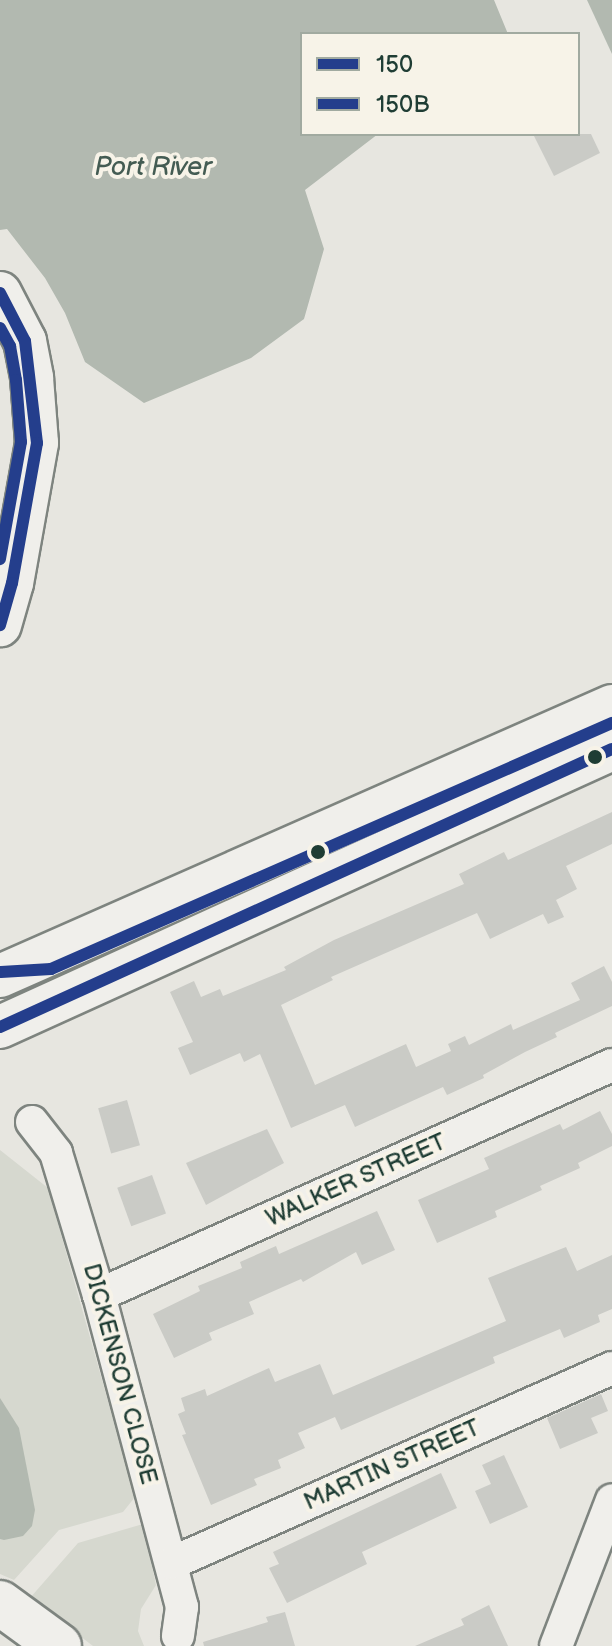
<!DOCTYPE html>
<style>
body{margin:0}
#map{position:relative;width:612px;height:1646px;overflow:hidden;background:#e7e6e0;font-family:"Balsamiq Sans",sans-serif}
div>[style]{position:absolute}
.green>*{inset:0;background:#d6d8cf}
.water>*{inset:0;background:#b2b9b0}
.building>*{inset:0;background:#cacbc6;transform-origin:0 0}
.roads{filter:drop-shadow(2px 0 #7e847f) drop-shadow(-2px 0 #7e847f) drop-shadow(0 2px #7e847f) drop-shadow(0 -2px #7e847f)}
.minor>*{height:32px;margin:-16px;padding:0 16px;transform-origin:16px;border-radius:16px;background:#f0efeb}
.major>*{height:42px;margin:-21px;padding:0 21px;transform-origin:21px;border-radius:21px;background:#f0efeb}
.highway>*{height:44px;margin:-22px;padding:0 22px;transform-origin:22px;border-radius:22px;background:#f0efeb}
.bus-1>*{height:12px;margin:-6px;padding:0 6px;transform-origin:6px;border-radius:6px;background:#243e8c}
.bus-2>*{height:12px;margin:-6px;padding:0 6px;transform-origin:6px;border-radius:6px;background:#243e8c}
.dots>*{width:22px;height:22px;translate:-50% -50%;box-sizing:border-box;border:4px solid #f7f3e8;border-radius:50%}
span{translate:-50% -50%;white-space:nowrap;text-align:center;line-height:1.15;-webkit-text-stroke:8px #f7f3e8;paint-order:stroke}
.street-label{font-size:24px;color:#1f3d34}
.water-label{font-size:26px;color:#445c53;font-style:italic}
.legend{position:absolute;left:300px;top:32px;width:280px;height:104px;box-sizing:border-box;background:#f7f3e8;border:2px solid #a1aaa0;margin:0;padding:10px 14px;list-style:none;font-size:24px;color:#1f3d34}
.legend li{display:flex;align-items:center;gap:16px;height:40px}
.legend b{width:40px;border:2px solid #a1aaa0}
</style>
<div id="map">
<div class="green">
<div style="clip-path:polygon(0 1150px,48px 1188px,135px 1497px,123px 1512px,59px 1530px,14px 1580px,0 1574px)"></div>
<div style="clip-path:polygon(143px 1524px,156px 1585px,141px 1609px,138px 1631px,144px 1646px,93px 1646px,30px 1598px,78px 1543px)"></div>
</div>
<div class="water">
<div style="clip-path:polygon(0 0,494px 0,508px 34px,302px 34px,302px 134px,378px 134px,305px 190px,324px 249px,304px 319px,251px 358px,144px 403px,85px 362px,65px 313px,45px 278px,7px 229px,0 230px)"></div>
<div style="clip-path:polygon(587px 0,612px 0,612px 54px)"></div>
<div style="clip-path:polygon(0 1398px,19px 1428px,35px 1510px,32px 1526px,23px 1536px,4px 1540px,0 1539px)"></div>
</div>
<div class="building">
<div style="clip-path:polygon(533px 134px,591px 134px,600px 153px,554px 176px)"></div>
<div style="clip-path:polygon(612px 812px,612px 844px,566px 866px,577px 889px,556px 900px,564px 917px,548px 924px,543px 914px,490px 939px,477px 913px,331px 977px,333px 980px,281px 1005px,315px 1085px,406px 1044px,416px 1067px,451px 1051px,448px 1044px,465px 1036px,469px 1045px,511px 1024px,513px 1030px,580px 1000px,571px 983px,604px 966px,612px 982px,612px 1006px,555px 1033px,557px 1037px,525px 1052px,483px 1075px,484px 1078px,447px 1095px,443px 1087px,355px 1127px,345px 1105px,291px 1128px,260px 1054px,244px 1062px,240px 1053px,190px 1075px,178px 1048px,193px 1042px,170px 992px,194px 981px,201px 997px,220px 989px,223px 996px,286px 970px,284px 967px,334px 940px,464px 884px,459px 874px,504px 852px,508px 860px)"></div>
<div style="left:127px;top:1100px;width:47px;height:30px;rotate:74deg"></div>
<div style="clip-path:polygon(600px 1111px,612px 1134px,612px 1146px,578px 1163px,580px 1168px,540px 1186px,542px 1190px,495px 1211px,497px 1217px,437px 1243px,418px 1200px,489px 1169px,484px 1158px,560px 1124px,563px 1130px)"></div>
<div style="clip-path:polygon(267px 1129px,284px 1163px,206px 1205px,186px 1163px)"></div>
<div style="left:152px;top:1175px;width:41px;height:37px;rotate:70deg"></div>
<div style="clip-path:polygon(377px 1211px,395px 1250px,362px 1265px,356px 1252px,303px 1282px,301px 1279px,249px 1302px,254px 1314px,209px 1333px,212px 1340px,174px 1358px,153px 1314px,200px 1291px,198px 1286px,242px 1268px,240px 1262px,276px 1246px,279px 1254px)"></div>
<div style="clip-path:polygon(566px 1247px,577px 1271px,612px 1255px,612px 1309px,598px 1315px,600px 1322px,564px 1338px,560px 1329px,493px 1357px,495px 1363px,341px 1430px,335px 1417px,298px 1433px,305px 1448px,278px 1460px,281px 1468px,254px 1479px,257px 1485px,211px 1505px,182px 1435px,186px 1434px,178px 1414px,185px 1411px,181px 1398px,205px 1389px,207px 1396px,269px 1368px,275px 1382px,320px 1364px,333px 1395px,506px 1321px,488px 1278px)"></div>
<div style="clip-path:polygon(601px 1394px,608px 1411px,591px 1418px,598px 1433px,560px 1449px,547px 1418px)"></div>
<div style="clip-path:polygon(504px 1455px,528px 1507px,490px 1524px,475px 1491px,491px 1484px,482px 1465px)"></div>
<div style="clip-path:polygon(441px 1473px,457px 1508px,362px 1552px,367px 1564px,287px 1603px,269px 1568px,279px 1564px,273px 1552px)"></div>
<div style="clip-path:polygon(489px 1605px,508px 1646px,415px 1646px,464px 1625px,461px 1619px)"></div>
<div style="clip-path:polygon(285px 1612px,295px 1646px,204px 1646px,203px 1642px,268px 1622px,266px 1617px)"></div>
</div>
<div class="roads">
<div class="minor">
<div style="left:32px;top:1122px;width:39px;rotate:52deg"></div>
<div style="left:56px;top:1153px;width:148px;rotate:73.2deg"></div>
<div style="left:99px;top:1295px;width:323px;rotate:75.1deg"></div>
<div style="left:182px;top:1607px;width:29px;rotate:98deg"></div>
<div style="left:99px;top:1295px;width:562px;rotate:-24.15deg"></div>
<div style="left:172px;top:1563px;width:481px;rotate:-23.9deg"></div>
<div style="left:556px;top:1646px;width:156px;rotate:-69deg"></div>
</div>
<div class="major">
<div style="left:0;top:293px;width:54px;rotate:62.5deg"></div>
<div style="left:25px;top:341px;width:38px;rotate:79deg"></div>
<div style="left:32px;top:378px;width:65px;rotate:85.6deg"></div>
<div style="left:37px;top:443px;width:142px;rotate:100.1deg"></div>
<div style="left:12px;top:583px;width:44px;rotate:105.9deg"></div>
<div style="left:0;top:976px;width:669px;rotate:-23.81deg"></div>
<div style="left:0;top:1027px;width:672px;rotate:-24.43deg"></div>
</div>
<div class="highway">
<div style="left:0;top:1603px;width:73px;rotate:36.1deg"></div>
</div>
</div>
<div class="bus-1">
<div style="left:0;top:293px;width:54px;rotate:62.5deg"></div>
<div style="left:25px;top:341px;width:103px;rotate:83.3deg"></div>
<div style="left:37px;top:443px;width:142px;rotate:100.1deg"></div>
<div style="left:12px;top:583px;width:44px;rotate:105.9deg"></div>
<div style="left:0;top:1027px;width:672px;rotate:-24.43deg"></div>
</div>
<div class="bus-2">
<div style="left:0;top:328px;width:21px;rotate:61deg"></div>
<div style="left:10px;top:346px;width:35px;rotate:80deg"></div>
<div style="left:16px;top:380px;width:62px;rotate:85.4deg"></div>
<div style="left:21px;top:442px;width:119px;rotate:100.2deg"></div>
<div style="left:1px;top:972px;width:50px;rotate:-3.4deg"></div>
<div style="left:51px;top:969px;width:613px;rotate:-23.68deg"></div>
</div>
<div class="dots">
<div style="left:595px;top:757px;background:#1f3d34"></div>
<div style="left:318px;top:852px;background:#1f3d34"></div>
</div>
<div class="street-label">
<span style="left:356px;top:1180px;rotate:-24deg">WALKER STREET</span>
<span style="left:120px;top:1374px;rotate:75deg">DICKENSON CLOSE</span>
<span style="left:392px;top:1465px;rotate:-24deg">MARTIN STREET</span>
</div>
<div class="water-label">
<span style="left:153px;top:168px">Port River</span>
</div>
<ul class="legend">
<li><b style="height:10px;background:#243e8c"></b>150</li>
<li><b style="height:10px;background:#243e8c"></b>150B</li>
</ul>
</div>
